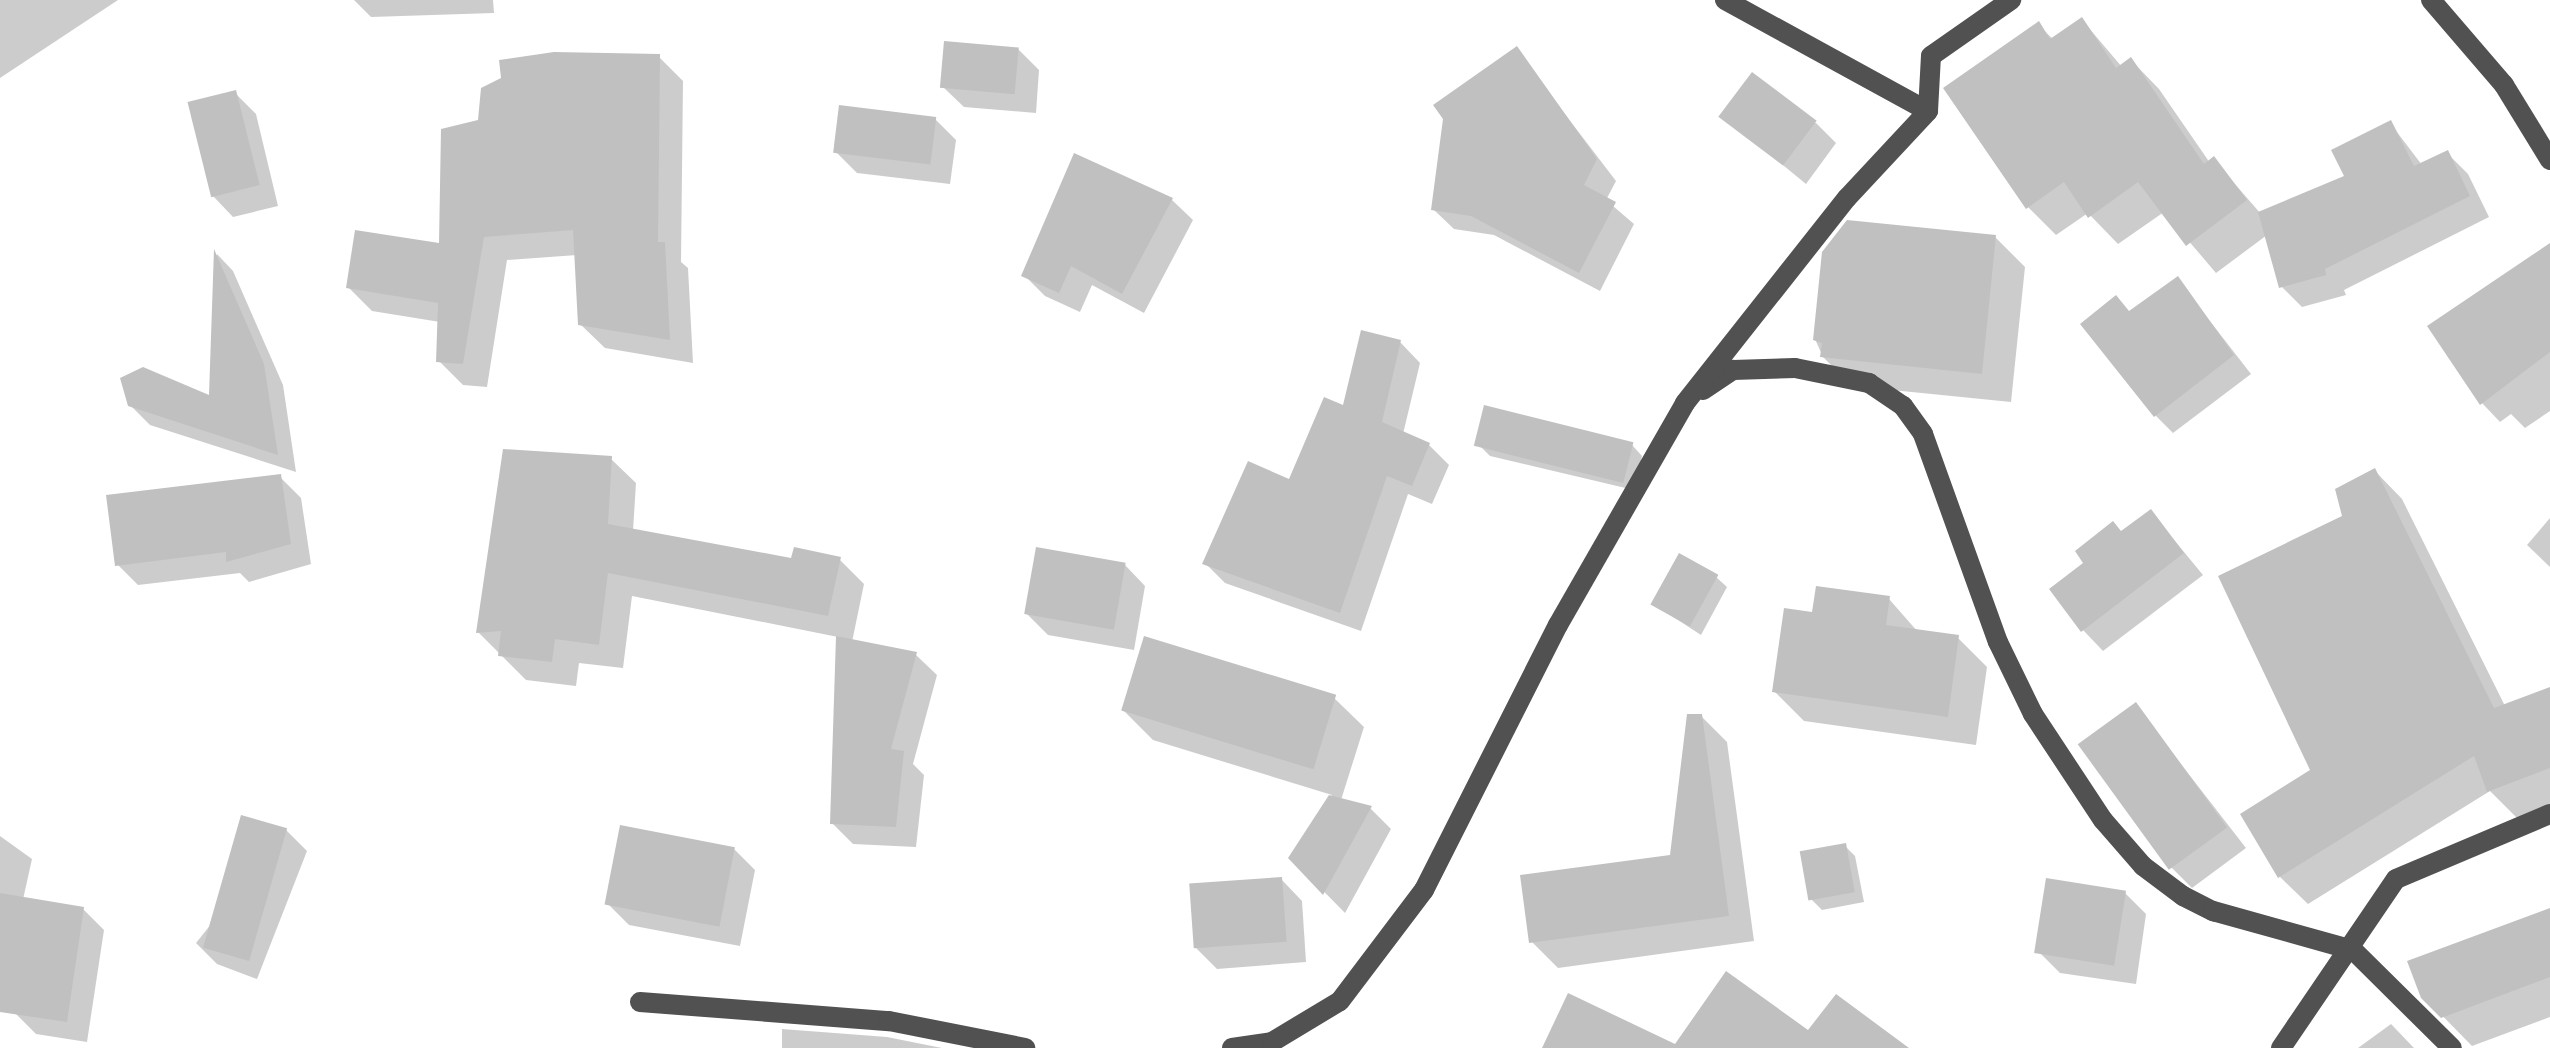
<!DOCTYPE html>
<style>
body{margin:0}
#map{position:relative;width:2550px;height:1048px;overflow:hidden;background:#fff;font-family:Poppins,sans-serif}
div>[style]{position:absolute}
.shadow>*{inset:0;background:#0003}
.building>*{inset:0;background:#c0c0c0;transform-origin:0 0}
.street>*{height:20px;margin:-10px;padding:0 10px;transform-origin:10px;border-radius:10px;background:#515151}
span{translate:-50% -50%;white-space:nowrap;text-align:center;line-height:1.15;-webkit-text-stroke:8px #fff;paint-order:stroke}
</style>
<div id="map">
<div class="shadow">
<div style="clip-path:polygon(0 0,118px 0,0 78px)"></div>
<div style="clip-path:polygon(354px 0,493px 0,494px 13px,371px 17px)"></div>
<div style="clip-path:polygon(2082px 20px,2122px 67px,2131px 60px,2159px 89px,2210px 163px,2214px 160px,2261px 214px,2347px 178px,2390px 123px,2422px 165px,2447px 153px,2468px 174px,2489px 217px,2344px 290px,2346px 295px,2302px 307px,2281px 286px,2267px 235px,2216px 273px,2164px 212px,2118px 244px,2088px 213px,2056px 235px,2028px 207px,2038px 25px,2054px 40px)"></div>
<div style="clip-path:polygon(1018px 49px,1039px 70px,1036px 113px,964px 107px,943px 87px)"></div>
<div style="clip-path:polygon(1516px 50px,1616px 181px,1606px 200px,1634px 224px,1600px 291px,1494px 235px,1454px 229px,1433px 209px)"></div>
<div style="clip-path:polygon(659px 57px,683px 81px,681px 262px,688px 268px,693px 363px,605px 348px,580px 324px,577px 255px,507px 260px,487px 387px,463px 385px,439px 361px,440px 322px,372px 311px,348px 287px,441px 246px,480px 122px)"></div>
<div style="clip-path:polygon(235px 93px,256px 114px,278px 206px,233px 217px,213px 196px)"></div>
<div style="clip-path:polygon(1723px 116px,1816px 123px,1836px 143px,1806px 184px)"></div>
<div style="clip-path:polygon(935px 119px,956px 140px,950px 184px,857px 173px,836px 152px)"></div>
<div style="clip-path:polygon(1172px 200px,1193px 220px,1144px 313px,1092px 285px,1080px 312px,1045px 296px,1024px 275px)"></div>
<div style="clip-path:polygon(1995px 237px,2025px 267px,2011px 402px,1852px 386px,1823px 357px,1815px 339px)"></div>
<div style="clip-path:polygon(217px 254px,233px 271px,283px 385px,296px 472px,150px 425px,130px 405px,212px 399px)"></div>
<div style="clip-path:polygon(2550px 264px,2550px 411px,2525px 428px,2511px 414px,2500px 422px,2482px 403px)"></div>
<div style="clip-path:polygon(2178px 280px,2251px 374px,2173px 433px,2155px 415px,2131px 313px)"></div>
<div style="clip-path:polygon(1400px 342px,1420px 363px,1403px 434px,1429px 445px,1449px 465px,1432px 504px,1408px 494px,1361px 631px,1225px 583px,1205px 563px,1290px 483px)"></div>
<div style="clip-path:polygon(1479px 445px,1632px 445px,1642px 456px,1634px 490px,1490px 456px)"></div>
<div style="clip-path:polygon(611px 459px,636px 483px,633px 531px,793px 561px,839px 559px,864px 584px,852px 642px,916px 655px,937px 675px,913px 764px,924px 775px,916px 847px,853px 844px,832px 823px,838px 637px,632px 596px,623px 668px,579px 663px,576px 686px,526px 680px,478px 632px)"></div>
<div style="clip-path:polygon(2375px 471px,2402px 499px,2505px 706px,2550px 690px,2550px 806px,2517px 818px,2490px 791px,2308px 904px,2280px 877px,2313px 771px,2345px 517px)"></div>
<div style="clip-path:polygon(280px 477px,301px 498px,311px 564px,249px 582px,240px 573px,138px 585px,117px 564px)"></div>
<div style="clip-path:polygon(2151px 512px,2203px 575px,2103px 651px,2083px 630px,2122px 533px)"></div>
<div style="clip-path:polygon(2550px 518px,2550px 567px,2527px 545px)"></div>
<div style="clip-path:polygon(1125px 565px,1145px 586px,1134px 650px,1048px 635px,1027px 614px)"></div>
<div style="clip-path:polygon(1716px 577px,1727px 587px,1701px 635px,1655px 605px)"></div>
<div style="clip-path:polygon(1889px 599px,1918px 632px,1958px 638px,1987px 667px,1976px 745px,1804px 721px,1775px 692px,1814px 615px)"></div>
<div style="clip-path:polygon(1334px 698px,1364px 727px,1341px 800px,1370px 808px,1391px 829px,1345px 913px,1291px 858px,1332px 795px,1153px 740px,1124px 711px)"></div>
<div style="clip-path:polygon(2135px 705px,2246px 848px,2192px 888px,2171px 867px)"></div>
<div style="clip-path:polygon(1701px 716px,1727px 742px,1754px 941px,1558px 968px,1532px 942px,1672px 858px)"></div>
<div style="clip-path:polygon(286px 830px,307px 851px,257px 979px,217px 964px,196px 943px)"></div>
<div style="clip-path:polygon(0 836px,32px 859px,16px 931px,0 927px)"></div>
<div style="clip-path:polygon(1845px 846px,1855px 856px,1864px 902px,1822px 910px,1811px 899px)"></div>
<div style="clip-path:polygon(734px 849px,755px 870px,740px 946px,629px 925px,608px 904px)"></div>
<div style="clip-path:polygon(1282px 880px,1302px 901px,1306px 962px,1217px 969px,1196px 948px)"></div>
<div style="clip-path:polygon(2125px 893px,2146px 914px,2136px 984px,2060px 973px,2039px 952px)"></div>
<div style="clip-path:polygon(83px 909px,104px 930px,87px 1042px,36px 1034px,15px 1013px)"></div>
<div style="clip-path:polygon(2550px 910px,2550px 1017px,2472px 1046px,2423px 996px)"></div>
<div style="clip-path:polygon(2391px 1024px,2414px 1048px,2358px 1048px)"></div>
<div style="clip-path:polygon(782px 1029px,887px 1037px,942px 1048px,782px 1048px)"></div>
</div>
<div class="building">
<div style="clip-path:polygon(2082px 17px,2116px 68px,2131px 57px,2204px 164px,2214px 156px,2247px 200px,2186px 246px,2138px 182px,2088px 218px,2064px 182px,2026px 209px,1943px 88px,2039px 21px,2050px 39px)"></div>
<div style="left:944px;top:41px;width:75px;height:47px;rotate:5deg"></div>
<div style="clip-path:polygon(1517px 46px,1597px 159px,1584px 185px,1616px 202px,1579px 273px,1471px 216px,1431px 210px,1443px 119px,1433px 105px)"></div>
<div style="clip-path:polygon(554px 52px,660px 54px,658px 242px,665px 242px,670px 340px,578px 325px,573px 230px,484px 237px,463px 364px,436px 362px,438px 303px,346px 288px,355px 230px,439px 243px,441px 129px,478px 120px,481px 88px,501px 78px,499px 60px)"></div>
<div style="left:1752px;top:72px;width:81px;height:56px;rotate:37deg"></div>
<div style="left:236px;top:90px;width:98px;height:50px;rotate:76deg"></div>
<div style="left:839px;top:105px;width:98px;height:48px;rotate:7deg"></div>
<div style="clip-path:polygon(2391px 120px,2414px 166px,2448px 150px,2470px 196px,2325px 269px,2326px 275px,2279px 288px,2258px 212px,2344px 176px,2331px 150px)"></div>
<div style="clip-path:polygon(1074px 153px,1173px 198px,1122px 294px,1071px 266px,1059px 293px,1021px 276px)"></div>
<div style="clip-path:polygon(1847px 220px,1996px 235px,1982px 374px,1820px 357px,1822px 343px,1813px 340px,1822px 252px)"></div>
<div style="clip-path:polygon(2550px 243px,2550px 352px,2480px 405px,2427px 326px)"></div>
<div style="clip-path:polygon(214px 249px,264px 364px,278px 455px,128px 406px,120px 378px,143px 367px,209px 395px)"></div>
<div style="clip-path:polygon(2178px 276px,2234px 355px,2154px 417px,2080px 324px,2116px 295px,2129px 311px)"></div>
<div style="clip-path:polygon(1361px 330px,1401px 340px,1382px 422px,1430px 443px,1412px 486px,1387px 476px,1340px 613px,1202px 564px,1248px 461px,1289px 479px,1324px 397px,1343px 405px)"></div>
<div style="left:1484px;top:405px;width:154px;height:42px;rotate:14deg"></div>
<div style="clip-path:polygon(503px 449px,612px 456px,608px 524px,791px 558px,794px 547px,841px 557px,828px 616px,608px 573px,599px 645px,555px 639px,552px 662px,498px 656px,501px 631px,476px 633px)"></div>
<div style="clip-path:polygon(2375px 468px,2494px 708px,2550px 687px,2550px 768px,2487px 792px,2474px 756px,2278px 878px,2240px 814px,2310px 770px,2218px 576px,2342px 516px,2335px 489px)"></div>
<div style="clip-path:polygon(281px 474px,291px 544px,226px 562px,226px 552px,115px 566px,106px 495px)"></div>
<div style="clip-path:polygon(2151px 509px,2184px 553px,2081px 632px,2049px 589px,2083px 563px,2075px 551px,2113px 521px,2121px 531px)"></div>
<div style="left:1036px;top:547px;width:91px;height:68px;rotate:10deg"></div>
<div style="left:1679px;top:553px;width:45px;height:59px;rotate:29deg"></div>
<div style="clip-path:polygon(1816px 586px,1890px 596px,1886px 625px,1959px 635px,1948px 717px,1772px 692px,1784px 608px,1812px 612px)"></div>
<div style="clip-path:polygon(836px 636px,917px 652px,891px 749px,904px 751px,896px 827px,830px 824px)"></div>
<div style="left:1144px;top:636px;width:201px;height:78px;rotate:17deg"></div>
<div style="left:2136px;top:702px;width:155px;height:72px;rotate:54deg"></div>
<div style="clip-path:polygon(1687px 714px,1702px 714px,1729px 916px,1529px 943px,1520px 875px,1670px 855px)"></div>
<div style="clip-path:polygon(1329px 795px,1372px 806px,1323px 895px,1288px 858px)"></div>
<div style="left:241px;top:815px;width:48px;height:138px;rotate:16deg"></div>
<div style="left:620px;top:825px;width:117px;height:81px;rotate:11deg"></div>
<div style="left:1846px;top:843px;width:50px;height:47px;rotate:80deg"></div>
<div style="left:1282px;top:877px;width:65px;height:93px;rotate:86deg"></div>
<div style="left:2046px;top:878px;width:81px;height:76px;rotate:9deg"></div>
<div style="clip-path:polygon(0 893px,84px 907px,67px 1022px,0 1012px)"></div>
<div style="clip-path:polygon(2550px 908px,2550px 977px,2441px 1018px,2421px 998px,2407px 961px)"></div>
<div style="clip-path:polygon(1726px 971px,1808px 1030px,1836px 994px,1909px 1048px,1542px 1048px,1568px 993px,1675px 1044px)"></div>
</div>
<div class="street">
<div style="left:1725px;top:0;width:231px;rotate:28.7deg"></div>
<div style="left:2431px;top:0;width:112px;rotate:49.3deg"></div>
<div style="left:2504px;top:85px;width:88px;rotate:58.5deg"></div>
<div style="left:1703px;top:390px;width:36px;rotate:-34deg"></div>
<div style="left:1733px;top:370px;width:62px;rotate:-1.8deg"></div>
<div style="left:1795px;top:368px;width:76px;rotate:11.5deg"></div>
<div style="left:1869px;top:383px;width:41px;rotate:34.1deg"></div>
<div style="left:1903px;top:406px;width:34px;rotate:54deg"></div>
<div style="left:1923px;top:434px;width:221px;rotate:70.2deg"></div>
<div style="left:1998px;top:642px;width:80px;rotate:64.1deg"></div>
<div style="left:2033px;top:714px;width:127px;rotate:56.6deg"></div>
<div style="left:2103px;top:820px;width:61px;rotate:49deg"></div>
<div style="left:2143px;top:866px;width:50px;rotate:36.9deg"></div>
<div style="left:2183px;top:896px;width:34px;rotate:27deg"></div>
<div style="left:2213px;top:911px;width:145px;rotate:15.6deg"></div>
<div style="left:2353px;top:950px;width:139px;rotate:44.7deg"></div>
<div style="left:640px;top:1002px;width:250px;rotate:4.4deg"></div>
<div style="left:889px;top:1021px;width:139px;rotate:11.2deg"></div>
<div style="left:1232px;top:1048px;width:40px;rotate:-8.5deg"></div>
<div style="left:1272px;top:1042px;width:79px;rotate:-31.1deg"></div>
<div style="left:1340px;top:1001px;width:139px;rotate:-52.9deg"></div>
<div style="left:1424px;top:890px;width:297px;rotate:-63.2deg"></div>
<div style="left:1558px;top:625px;width:256px;rotate:-60.2deg"></div>
<div style="left:1685px;top:403px;width:261px;rotate:-51.7deg"></div>
<div style="left:1847px;top:198px;width:119px;rotate:-47deg"></div>
<div style="left:1928px;top:111px;width:55px;rotate:-86.9deg"></div>
<div style="left:1931px;top:56px;width:98px;rotate:-35deg"></div>
<div style="left:2281px;top:1048px;width:204px;rotate:-55.8deg"></div>
<div style="left:2396px;top:879px;width:167px;rotate:-22.9deg"></div>
</div>
</div>
